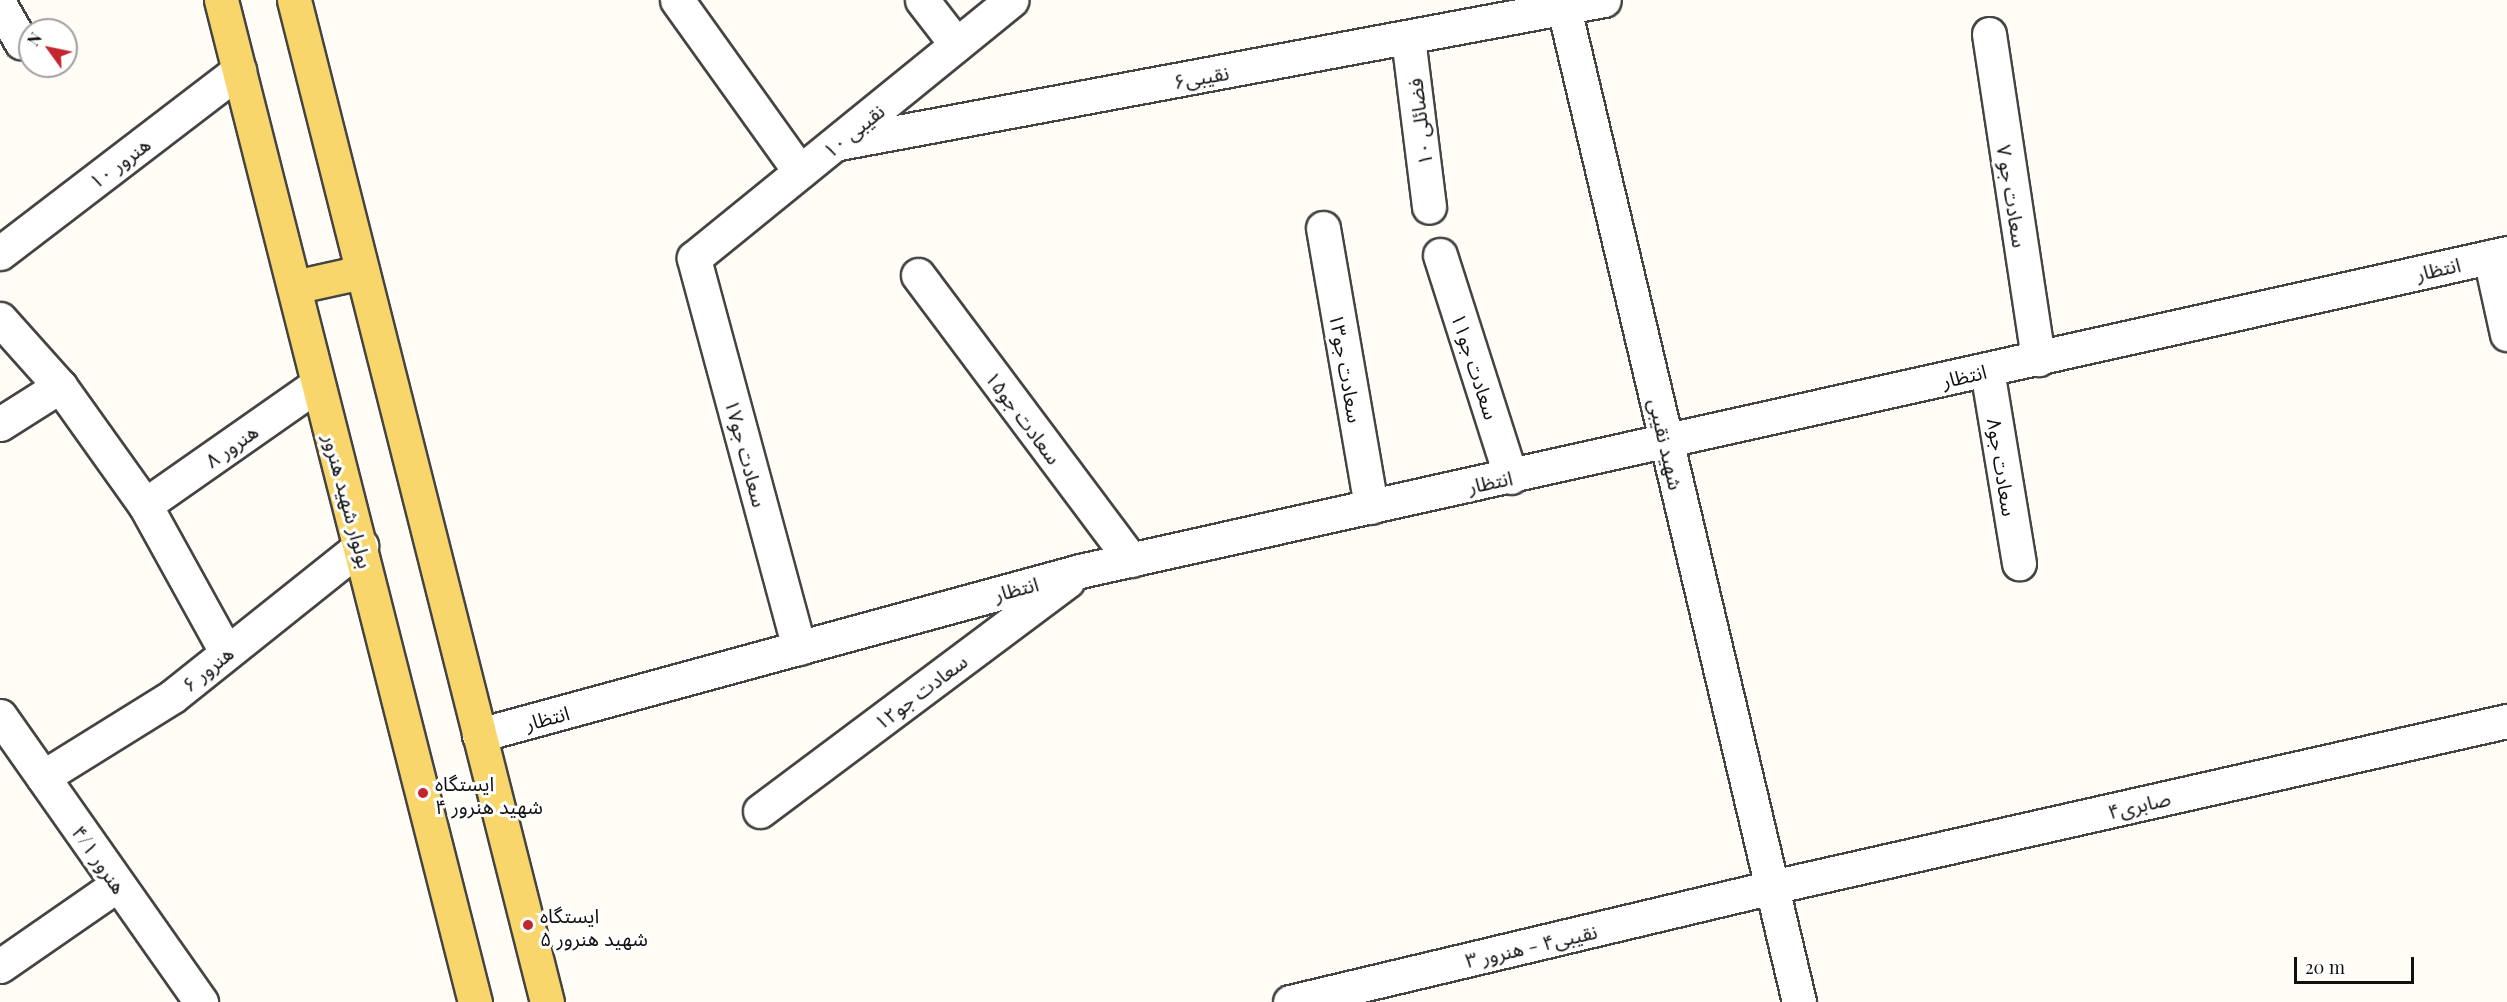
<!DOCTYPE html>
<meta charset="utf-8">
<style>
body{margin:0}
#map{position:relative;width:2507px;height:1002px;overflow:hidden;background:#fffdf5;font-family:"Playfair Display","Noto Sans Arabic",serif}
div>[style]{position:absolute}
.roads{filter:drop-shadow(2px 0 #444) drop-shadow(-2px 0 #444) drop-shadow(0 2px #444) drop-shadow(0 -2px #444)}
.minor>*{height:33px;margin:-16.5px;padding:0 16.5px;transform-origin:16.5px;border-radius:16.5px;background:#fff}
.major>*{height:33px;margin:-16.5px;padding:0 16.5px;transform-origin:16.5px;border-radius:16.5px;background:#f9d66b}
.dots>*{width:16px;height:16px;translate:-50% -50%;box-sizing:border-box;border:3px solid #fff;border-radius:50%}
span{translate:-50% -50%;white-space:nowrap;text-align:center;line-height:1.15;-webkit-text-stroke:6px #fff;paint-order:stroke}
.street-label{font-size:20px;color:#111}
.poi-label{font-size:20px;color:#111}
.left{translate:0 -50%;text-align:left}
.north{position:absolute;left:18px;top:18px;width:60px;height:60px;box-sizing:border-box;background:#fff;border:2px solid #a0a0a0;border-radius:50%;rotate:303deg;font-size:16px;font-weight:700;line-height:24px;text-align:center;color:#111}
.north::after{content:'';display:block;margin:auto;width:21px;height:27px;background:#c4262e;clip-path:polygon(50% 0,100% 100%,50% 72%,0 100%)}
.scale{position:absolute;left:2294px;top:957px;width:120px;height:27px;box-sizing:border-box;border:3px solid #111;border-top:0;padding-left:8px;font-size:18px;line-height:21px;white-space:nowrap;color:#111;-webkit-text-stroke:4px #fff;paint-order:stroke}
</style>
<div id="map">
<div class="roads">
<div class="minor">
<div style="left:677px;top:0;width:211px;rotate:54.4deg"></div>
<div style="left:922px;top:0;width:56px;rotate:52.3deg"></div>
<div style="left:1562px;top:0;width:1030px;rotate:76.69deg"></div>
<div style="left:0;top:5px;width:43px;rotate:60.4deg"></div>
<div style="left:1989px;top:34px;width:329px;rotate:81.4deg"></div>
<div style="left:1408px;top:38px;width:170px;rotate:82.9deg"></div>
<div style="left:839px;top:143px;width:778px;rotate:-10.59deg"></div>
<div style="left:1323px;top:228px;width:283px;rotate:80.2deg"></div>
<div style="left:0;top:253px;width:301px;rotate:-37.4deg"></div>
<div style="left:1440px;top:255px;width:233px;rotate:72.3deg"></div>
<div style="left:2490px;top:257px;width:79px;rotate:77.6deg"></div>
<div style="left:918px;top:275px;width:356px;rotate:53.2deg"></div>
<div style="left:0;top:319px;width:90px;rotate:48.2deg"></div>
<div style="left:60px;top:386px;width:146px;rotate:54.5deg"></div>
<div style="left:145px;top:505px;width:168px;rotate:61.1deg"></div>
<div style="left:1987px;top:370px;width:196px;rotate:80.6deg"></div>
<div style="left:0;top:424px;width:71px;rotate:-32.3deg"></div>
<div style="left:145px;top:505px;width:211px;rotate:-35deg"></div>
<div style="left:799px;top:648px;width:404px;rotate:-105.1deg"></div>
<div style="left:694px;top:258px;width:409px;rotate:-39.1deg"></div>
<div style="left:0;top:716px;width:350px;rotate:54.9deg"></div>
<div style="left:479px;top:735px;width:623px;rotate:-15.26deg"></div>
<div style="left:1080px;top:571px;width:1462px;rotate:-12.56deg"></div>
<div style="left:43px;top:777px;width:153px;rotate:-31.9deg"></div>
<div style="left:173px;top:696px;width:241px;rotate:-38.6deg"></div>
<div style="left:760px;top:811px;width:384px;rotate:-36.8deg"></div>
<div style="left:0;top:966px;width:142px;rotate:-34.7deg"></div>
<div style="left:1290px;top:1002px;width:496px;rotate:-13.4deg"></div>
<div style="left:1772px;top:887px;width:754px;rotate:-12.73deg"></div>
</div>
<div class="major">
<div style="left:221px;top:0;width:1034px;rotate:75.78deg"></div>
<div style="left:294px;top:0;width:1033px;rotate:75.83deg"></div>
<div style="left:294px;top:287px;width:70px;rotate:-12.4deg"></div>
</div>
</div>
<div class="dots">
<div style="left:423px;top:793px;background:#c4262e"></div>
<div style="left:528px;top:925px;background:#c4262e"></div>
</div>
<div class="street-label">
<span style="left:1201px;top:76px;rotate:-10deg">نقیبی۶</span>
<span style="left:1419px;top:122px;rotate:-97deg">فضائلی ۱۰</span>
<span style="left:853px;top:130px;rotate:-39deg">نقیبی ۱۰</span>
<span style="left:119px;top:162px;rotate:-37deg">هنرور ۱۰</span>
<span style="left:2013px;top:196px;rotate:81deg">سعادت جو ۷</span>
<span style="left:2438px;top:268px;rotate:-13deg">انتظار</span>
<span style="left:1476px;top:366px;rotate:72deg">سعادت جو۱۱</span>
<span style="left:1347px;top:368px;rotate:80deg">سعادت جو۱۳</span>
<span style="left:1964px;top:375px;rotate:-13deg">انتظار</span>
<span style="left:1024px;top:417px;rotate:53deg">سعادت جو۱۵</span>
<span style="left:1667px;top:444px;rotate:77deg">شهید نقیبی</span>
<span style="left:231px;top:445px;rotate:-35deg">هنرور ۸</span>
<span style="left:747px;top:453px;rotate:75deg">سعادت جو۱۷</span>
<span style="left:2003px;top:467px;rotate:81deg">سعادت جو۸</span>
<span style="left:1490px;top:481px;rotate:-12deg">انتظار</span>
<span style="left:349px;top:501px;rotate:75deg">بولوار شهید هنرور</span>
<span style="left:1016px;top:588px;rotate:-15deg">انتظار</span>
<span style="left:207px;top:668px;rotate:-39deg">هنرور ۶</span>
<span style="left:920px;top:691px;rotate:-37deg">سعادت جو۱۲</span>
<span style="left:547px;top:717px;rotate:-15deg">انتظار</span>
<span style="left:2139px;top:804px;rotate:-13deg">صابری۴</span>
<span style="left:100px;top:859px;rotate:55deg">هنرور ۴/۱</span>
<span style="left:1531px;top:945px;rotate:-13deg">نقیبی۴ - هنرور ۳</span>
</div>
<div class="poi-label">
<span class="left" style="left:435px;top:794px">ایستگاه<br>شهید هنرور ۴</span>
<span class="left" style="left:540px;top:926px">ایستگاه<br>شهید هنرور ۵</span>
</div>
<div class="north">N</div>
<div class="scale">20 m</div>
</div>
